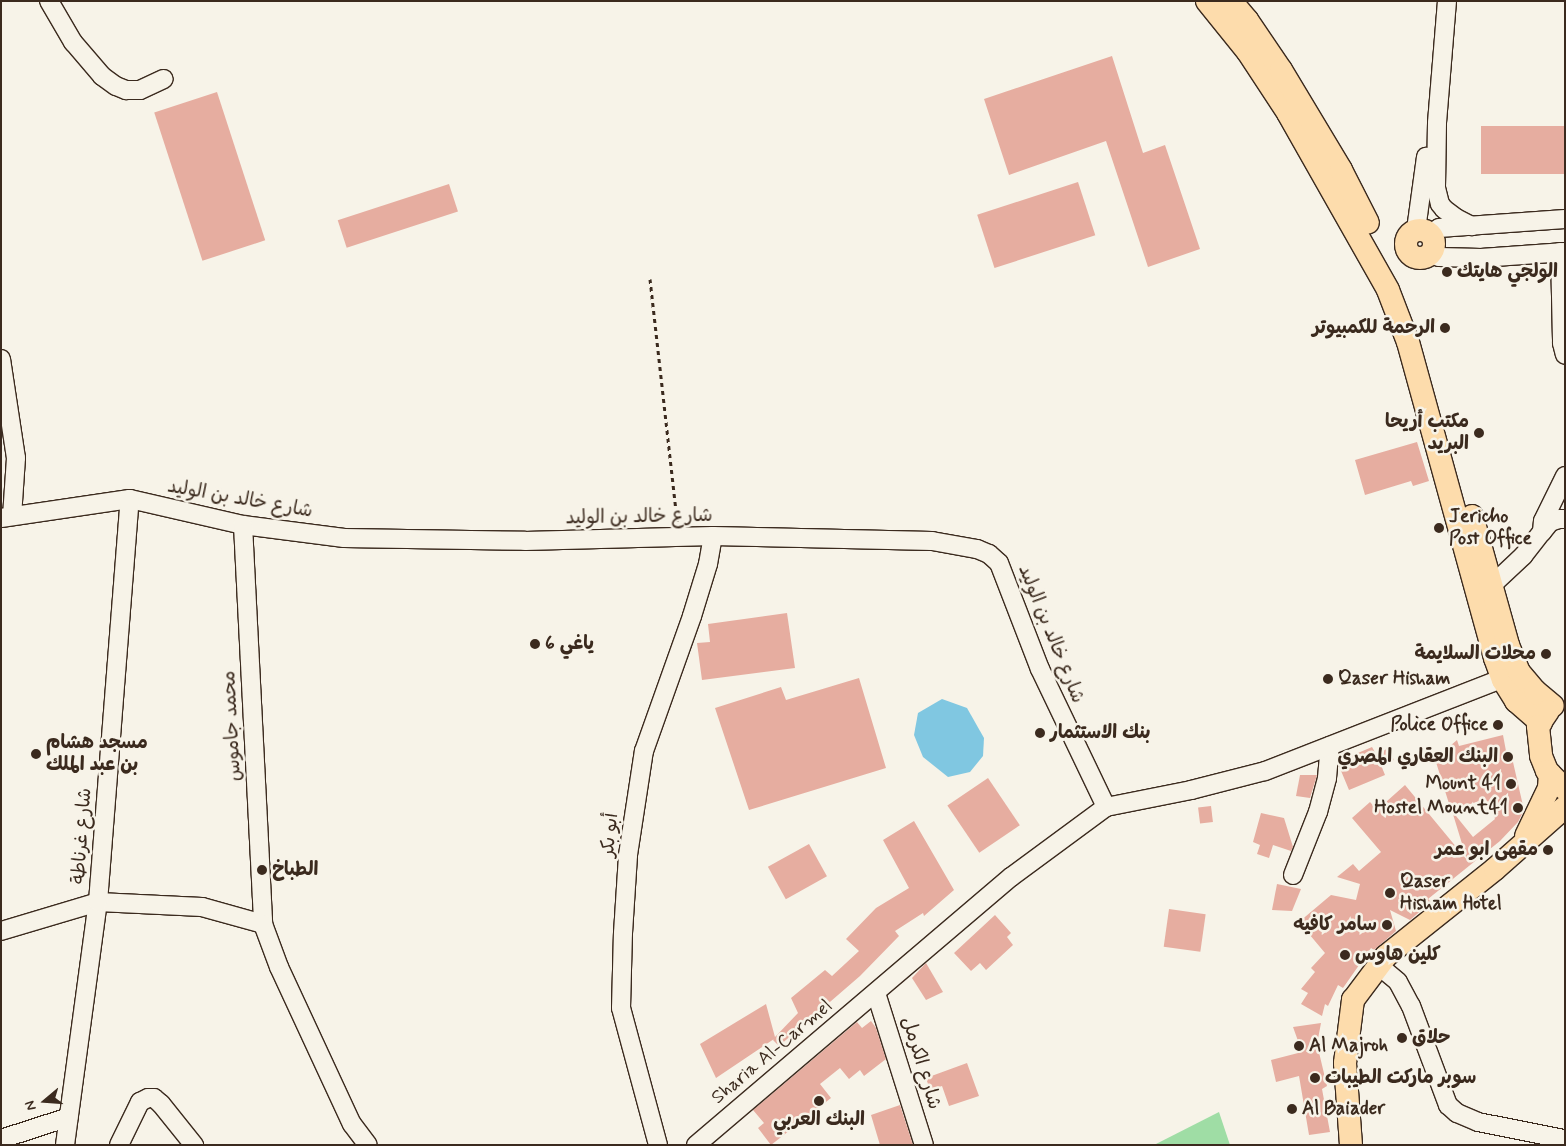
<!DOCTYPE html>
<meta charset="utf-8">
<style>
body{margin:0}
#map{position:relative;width:1566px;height:1146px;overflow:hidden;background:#f7f3e8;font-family:Mynerve,"Playpen Sans Arabic",sans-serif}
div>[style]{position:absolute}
.green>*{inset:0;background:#9fdda5}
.water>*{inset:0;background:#80c7e1}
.building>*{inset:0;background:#e6ada0;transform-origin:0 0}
.path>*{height:3px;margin-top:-1.5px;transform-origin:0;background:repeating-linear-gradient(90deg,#3b2a1e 0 4px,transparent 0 8px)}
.roads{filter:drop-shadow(1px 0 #3b2a1e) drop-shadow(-1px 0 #3b2a1e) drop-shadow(0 1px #3b2a1e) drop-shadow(0 -1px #3b2a1e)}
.minor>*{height:18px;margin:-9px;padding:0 9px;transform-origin:9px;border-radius:9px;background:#f7f3e8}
.major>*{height:22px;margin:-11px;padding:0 11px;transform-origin:11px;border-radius:11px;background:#fddcac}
.major>.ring{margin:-11px;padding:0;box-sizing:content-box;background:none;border:22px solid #fddcac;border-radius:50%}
.dots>*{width:14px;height:14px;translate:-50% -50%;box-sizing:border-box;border:2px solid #f7f3e8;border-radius:50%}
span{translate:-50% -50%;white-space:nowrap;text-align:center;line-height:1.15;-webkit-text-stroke:5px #f7f3e8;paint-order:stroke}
.poi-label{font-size:19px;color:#3b2a1e;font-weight:700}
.left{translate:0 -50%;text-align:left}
.right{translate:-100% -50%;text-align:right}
.street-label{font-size:19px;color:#3b2a1e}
.frame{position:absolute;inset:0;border:2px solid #3b2a1e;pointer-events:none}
.north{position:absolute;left:20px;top:1076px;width:50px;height:50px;-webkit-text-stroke:4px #f7f3e8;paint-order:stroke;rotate:252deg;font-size:14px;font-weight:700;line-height:20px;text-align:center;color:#3b2a1e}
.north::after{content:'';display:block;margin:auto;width:18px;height:22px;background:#3b2a1e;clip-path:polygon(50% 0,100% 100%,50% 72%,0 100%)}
</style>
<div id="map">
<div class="green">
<div style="clip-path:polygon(1219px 1112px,1230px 1145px,1154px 1145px)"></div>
</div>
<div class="water">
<div style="clip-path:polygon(942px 699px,967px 708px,984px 738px,983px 756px,970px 772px,948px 777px,923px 757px,914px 735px,918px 713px)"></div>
</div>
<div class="building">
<div style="clip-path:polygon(1112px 56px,1143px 153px,1165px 145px,1200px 249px,1148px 267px,1106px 141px,1009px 175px,984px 99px)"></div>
<div style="left:217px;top:92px;width:156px;height:66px;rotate:72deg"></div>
<div style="left:1565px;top:126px;width:48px;height:84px;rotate:90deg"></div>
<div style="left:1078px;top:182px;width:56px;height:106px;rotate:72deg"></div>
<div style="left:449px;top:184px;width:29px;height:117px;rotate:72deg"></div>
<div style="clip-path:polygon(1417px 442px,1429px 481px,1413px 486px,1411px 481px,1365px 495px,1355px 460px)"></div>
<div style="clip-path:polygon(787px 613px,795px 668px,702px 680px,697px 643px,710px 642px,708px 624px)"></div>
<div style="clip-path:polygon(859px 678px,886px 768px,749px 810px,715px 708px,781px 687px,786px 700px)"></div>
<div style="clip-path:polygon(1503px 735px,1506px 751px,1509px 751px,1513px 762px,1524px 810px,1518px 822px,1500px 841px,1428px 899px,1431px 902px,1410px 920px,1390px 910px,1396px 931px,1374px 950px,1371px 948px,1343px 988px,1338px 985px,1328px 1006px,1325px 1004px,1322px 1016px,1301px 1004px,1308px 993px,1301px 989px,1315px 972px,1311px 968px,1325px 953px,1299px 922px,1331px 895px,1356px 900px,1360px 884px,1337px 877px,1353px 864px,1359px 871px,1381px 852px,1352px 818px,1370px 802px,1377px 810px,1405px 785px,1467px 860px,1452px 811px,1473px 837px,1495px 819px,1486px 799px,1451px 810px,1435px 759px,1457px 740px,1459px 746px)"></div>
<div style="clip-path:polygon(1372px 747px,1376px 754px,1389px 748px,1394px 760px,1381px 765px,1385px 775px,1349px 790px,1339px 766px,1339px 761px)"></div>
<div style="clip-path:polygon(1300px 775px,1317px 775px,1310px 798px,1296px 796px)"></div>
<div style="left:988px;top:778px;width:57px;height:49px;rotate:56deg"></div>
<div style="left:1211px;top:806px;width:16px;height:13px;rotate:83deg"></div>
<div style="clip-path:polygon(1261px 813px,1284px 818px,1293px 847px,1291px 851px,1273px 845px,1269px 858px,1257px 854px,1260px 845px,1253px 842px)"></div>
<div style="clip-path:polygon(914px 821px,954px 890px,924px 916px,923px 913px,895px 931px,899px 936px,860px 976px,779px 1046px,773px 1040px,774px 1039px,716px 1078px,700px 1044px,766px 1004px,775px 1037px,798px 1013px,791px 998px,825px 970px,832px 976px,859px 951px,846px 939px,876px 908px,909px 888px,883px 840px)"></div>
<div style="left:809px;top:844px;width:37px;height:47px;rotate:61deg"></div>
<div style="clip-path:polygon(1277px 884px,1301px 889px,1292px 911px,1272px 910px)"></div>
<div style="left:1169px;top:909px;width:37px;height:38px;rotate:8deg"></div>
<div style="clip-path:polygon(995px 915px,1011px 933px,1007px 937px,1013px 945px,986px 970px,980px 963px,971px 971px,954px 953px)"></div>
<div style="clip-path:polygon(926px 963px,943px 992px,926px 1000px,912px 978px)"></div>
<div style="clip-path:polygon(871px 1021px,876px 1028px,886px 1059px,864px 1076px,860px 1070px,849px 1079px,840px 1068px,820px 1084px,831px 1098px,771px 1145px,758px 1128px,764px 1123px,753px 1110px,857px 1022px,862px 1028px)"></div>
<div style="clip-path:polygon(1321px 1023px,1317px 1044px,1327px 1086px,1322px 1089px,1330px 1132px,1309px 1135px,1299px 1076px,1276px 1082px,1271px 1060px,1302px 1052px,1293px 1027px)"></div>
<div style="clip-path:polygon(967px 1063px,979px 1096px,949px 1106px,942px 1086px,930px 1090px,926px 1078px)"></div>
<div style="clip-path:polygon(900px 1105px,913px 1145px,880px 1145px,871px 1115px)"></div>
</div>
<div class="path">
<div style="left:650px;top:279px;width:244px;rotate:83.6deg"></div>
</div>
<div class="roads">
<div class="minor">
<div style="left:49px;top:1px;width:48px;rotate:59.7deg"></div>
<div style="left:73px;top:42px;width:45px;rotate:49.5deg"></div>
<div style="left:102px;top:76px;width:17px;rotate:36deg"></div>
<div style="left:116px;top:86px;width:11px;rotate:22deg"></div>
<div style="left:126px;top:90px;width:14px"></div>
<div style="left:140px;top:90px;width:26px;rotate:-25deg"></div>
<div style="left:1447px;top:1px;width:122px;rotate:94.7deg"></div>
<div style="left:1437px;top:123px;width:65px;rotate:90.9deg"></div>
<div style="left:1436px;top:188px;width:16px;rotate:76deg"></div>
<div style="left:1440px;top:204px;width:6px;rotate:51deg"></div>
<div style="left:1444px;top:209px;width:15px;rotate:37deg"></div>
<div style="left:1456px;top:218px;width:18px;rotate:27deg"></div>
<div style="left:1416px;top:230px;width:74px;rotate:-82.2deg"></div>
<div style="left:1430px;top:235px;width:11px;rotate:-38deg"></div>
<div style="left:1439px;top:228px;width:126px;rotate:-4.1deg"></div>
<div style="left:1560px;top:252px;width:91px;rotate:88.7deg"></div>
<div style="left:1562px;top:343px;width:12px;rotate:76deg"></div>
<div style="left:1431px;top:253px;width:9px;rotate:27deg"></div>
<div style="left:1439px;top:257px;width:42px;rotate:1.4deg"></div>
<div style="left:1481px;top:258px;width:84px;rotate:-4.1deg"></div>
<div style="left:1px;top:359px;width:100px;rotate:81.4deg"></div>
<div style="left:16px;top:458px;width:58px;rotate:93.9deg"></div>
<div style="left:1px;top:518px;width:130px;rotate:-8.4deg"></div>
<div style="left:130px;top:499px;width:116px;rotate:13deg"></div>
<div style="left:243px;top:525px;width:102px;rotate:7.3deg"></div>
<div style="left:344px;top:538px;width:181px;rotate:0.9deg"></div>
<div style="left:525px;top:541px;width:188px;rotate:-1.5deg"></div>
<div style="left:713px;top:536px;width:219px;rotate:1.3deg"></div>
<div style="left:932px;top:541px;width:46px;rotate:10.1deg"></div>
<div style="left:977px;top:549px;width:13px;rotate:23deg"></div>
<div style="left:989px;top:554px;width:13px;rotate:42deg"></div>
<div style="left:999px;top:563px;width:114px;rotate:68.9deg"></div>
<div style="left:1040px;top:669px;width:153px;rotate:64.4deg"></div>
<div style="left:243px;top:525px;width:400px;rotate:87.1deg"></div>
<div style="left:1542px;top:532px;width:13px;rotate:-51deg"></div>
<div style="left:1550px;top:522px;width:9px;rotate:-18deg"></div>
<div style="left:1559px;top:519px;width:6px"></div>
<div style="left:1485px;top:596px;width:12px;rotate:-59deg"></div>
<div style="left:1491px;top:586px;width:44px;rotate:-43.2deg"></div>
<div style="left:1523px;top:556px;width:31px;rotate:-52deg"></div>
<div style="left:1542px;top:532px;width:11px;rotate:-85deg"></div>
<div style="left:1543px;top:521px;width:50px;rotate:-63.9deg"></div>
<div style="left:1293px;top:875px;width:68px;rotate:-68.4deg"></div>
<div style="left:1318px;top:812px;width:35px;rotate:-75deg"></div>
<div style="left:1327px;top:778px;width:32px;rotate:-85deg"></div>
<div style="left:1px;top:931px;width:101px;rotate:-16.6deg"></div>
<div style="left:98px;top:902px;width:104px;rotate:2.8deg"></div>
<div style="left:202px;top:907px;width:63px;rotate:15.6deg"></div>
<div style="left:263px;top:924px;width:46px;rotate:69.6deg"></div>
<div style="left:279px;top:967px;width:173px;rotate:65.1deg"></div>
<div style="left:352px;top:1124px;width:26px;rotate:53deg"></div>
<div style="left:1378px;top:965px;width:26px;rotate:40deg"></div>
<div style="left:1398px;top:982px;width:27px;rotate:62deg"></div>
<div style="left:1411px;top:1006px;width:106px;rotate:69.5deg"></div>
<div style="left:1448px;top:1105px;width:12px;rotate:42deg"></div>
<div style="left:1457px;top:1113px;width:23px;rotate:23deg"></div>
<div style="left:1478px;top:1122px;width:88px;rotate:11.2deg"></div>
<div style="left:876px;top:993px;width:159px;rotate:72.5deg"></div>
<div style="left:1px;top:1139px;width:71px;rotate:-17.9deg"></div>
<div style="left:65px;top:1145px;width:245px;rotate:-82.3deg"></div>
<div style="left:98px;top:902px;width:404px;rotate:-85.5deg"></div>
<div style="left:119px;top:1145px;width:48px;rotate:-64deg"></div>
<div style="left:140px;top:1102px;width:9px;rotate:-27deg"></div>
<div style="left:148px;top:1098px;width:6px"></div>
<div style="left:154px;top:1098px;width:9px;rotate:41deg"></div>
<div style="left:161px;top:1104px;width:53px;rotate:51.2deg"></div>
<div style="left:658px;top:1145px;width:142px;rotate:-105.1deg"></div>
<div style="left:621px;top:1008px;width:75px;rotate:-88.5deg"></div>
<div style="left:623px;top:933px;width:78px;rotate:-86.3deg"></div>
<div style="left:628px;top:855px;width:105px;rotate:-81.3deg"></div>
<div style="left:644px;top:751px;width:143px;rotate:-70.4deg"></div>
<div style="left:692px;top:616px;width:54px;rotate:-72.9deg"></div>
<div style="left:708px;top:564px;width:28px;rotate:-80deg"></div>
<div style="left:696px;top:1145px;width:414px;rotate:-40.4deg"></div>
<div style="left:1011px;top:877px;width:118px;rotate:-36.4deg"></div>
<div style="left:1106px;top:807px;width:87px;rotate:-11.3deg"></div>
<div style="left:1191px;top:790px;width:76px;rotate:-14.4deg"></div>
<div style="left:1265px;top:771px;width:267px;rotate:-21.3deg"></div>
</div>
<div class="major">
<div style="left:1207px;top:1px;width:65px;rotate:51.2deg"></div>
<div style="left:1248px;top:52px;width:73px;rotate:56.7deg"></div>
<div style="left:1288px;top:113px;width:203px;rotate:60.5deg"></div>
<div style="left:1388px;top:290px;width:56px;rotate:69deg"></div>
<div style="left:1408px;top:342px;width:328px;rotate:74.6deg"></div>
<div style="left:1495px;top:658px;width:23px;rotate:70deg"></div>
<div style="left:1503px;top:680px;width:25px;rotate:58deg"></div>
<div style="left:1516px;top:701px;width:33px;rotate:41deg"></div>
<div style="left:1231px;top:1px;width:25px;rotate:50deg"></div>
<div style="left:1247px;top:20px;width:60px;rotate:55.8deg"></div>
<div style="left:1281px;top:70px;width:117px;rotate:59deg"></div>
<div style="left:1341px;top:170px;width:59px;rotate:63deg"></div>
<div class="ring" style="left:1406px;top:230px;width:6px;height:6px"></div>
<div style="left:1472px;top:516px;width:134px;rotate:74.4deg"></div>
<div style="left:1508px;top:645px;width:29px;rotate:68deg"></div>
<div style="left:1519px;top:672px;width:25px;rotate:50deg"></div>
<div style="left:1535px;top:691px;width:23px;rotate:40deg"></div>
<div style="left:1548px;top:711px;width:18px;rotate:124deg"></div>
<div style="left:1538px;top:726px;width:30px;rotate:84deg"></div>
<div style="left:1541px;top:756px;width:16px;rotate:68deg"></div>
<div style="left:1547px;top:771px;width:25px;rotate:45deg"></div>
<div style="left:1526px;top:836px;width:53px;rotate:-64.4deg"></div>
<div style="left:1549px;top:788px;width:14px;rotate:-86deg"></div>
<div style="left:1351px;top:1145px;width:82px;rotate:-94.2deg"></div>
<div style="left:1345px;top:1063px;width:64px;rotate:-82.8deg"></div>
<div style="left:1353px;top:1000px;width:55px;rotate:-53.1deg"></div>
<div style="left:1386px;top:956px;width:139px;rotate:-38.6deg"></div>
<div style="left:1495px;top:869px;width:94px;rotate:-41.5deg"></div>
</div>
</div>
<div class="dots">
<div style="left:1447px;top:272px;background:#3b2a1e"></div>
<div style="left:1445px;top:328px;background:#3b2a1e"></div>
<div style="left:1479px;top:433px;background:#3b2a1e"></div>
<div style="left:1439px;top:528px;background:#3b2a1e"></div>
<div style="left:535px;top:644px;background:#3b2a1e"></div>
<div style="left:1546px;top:654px;background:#3b2a1e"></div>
<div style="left:1328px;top:679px;background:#3b2a1e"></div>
<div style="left:1498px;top:725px;background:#3b2a1e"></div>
<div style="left:1040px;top:733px;background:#3b2a1e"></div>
<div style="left:36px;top:754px;background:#3b2a1e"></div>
<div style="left:1508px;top:757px;background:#3b2a1e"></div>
<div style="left:1511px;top:784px;background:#3b2a1e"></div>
<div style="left:1518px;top:808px;background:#3b2a1e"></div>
<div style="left:1548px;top:850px;background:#3b2a1e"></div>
<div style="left:262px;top:870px;background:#3b2a1e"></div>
<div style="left:1390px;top:893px;background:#3b2a1e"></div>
<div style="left:1387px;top:925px;background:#3b2a1e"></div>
<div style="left:1345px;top:955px;background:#3b2a1e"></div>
<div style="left:1402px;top:1038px;background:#3b2a1e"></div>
<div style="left:1299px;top:1046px;background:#3b2a1e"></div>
<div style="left:1315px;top:1078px;background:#3b2a1e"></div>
<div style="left:819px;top:1101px;background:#3b2a1e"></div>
<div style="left:1292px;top:1109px;background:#3b2a1e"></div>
</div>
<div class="poi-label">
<span class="left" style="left:1457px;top:272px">الولجي هايتك</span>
<span class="right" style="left:1435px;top:328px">الرحمة للكمبيوتر</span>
<span class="right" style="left:1469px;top:433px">مكتب أريحا<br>البريد</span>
<span class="left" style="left:1449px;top:528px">Jericho<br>Post Office</span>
<span class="left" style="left:545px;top:644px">ياغي 6</span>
<span class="right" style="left:1536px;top:654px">محلات السلايمة</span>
<span class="left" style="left:1338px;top:679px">Qaser Hisham</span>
<span class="right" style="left:1488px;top:725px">Police Office</span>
<span class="left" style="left:1050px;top:733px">بنك الاستثمار</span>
<span class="left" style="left:46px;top:754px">مسجد هشام<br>بن عبد الملك</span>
<span class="right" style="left:1498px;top:757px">البنك العقاري المصري</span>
<span class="right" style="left:1501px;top:784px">Mount 41</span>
<span class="right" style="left:1508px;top:808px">Hostel Mount41</span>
<span class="right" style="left:1538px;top:850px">مقهى ابو عمر</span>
<span class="left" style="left:272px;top:870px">الطباخ</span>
<span class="left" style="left:1400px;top:893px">Qaser<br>Hisham Hotel</span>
<span class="right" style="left:1377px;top:925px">سامر كافيه</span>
<span class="left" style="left:1355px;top:955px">كلين هاوس</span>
<span class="left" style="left:1412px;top:1038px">حلاق</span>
<span class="left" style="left:1309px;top:1046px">Al Majroh</span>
<span class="left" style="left:1325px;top:1078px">سوبر ماركت الطيبات</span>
<span class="left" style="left:1302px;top:1109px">Al Baiader</span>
<span style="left:819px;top:1120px">البنك العربي</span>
</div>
<div class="street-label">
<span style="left:240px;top:499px;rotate:10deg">شارع خالد بن الوليد</span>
<span style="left:639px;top:517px;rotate:-1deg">شارع خالد بن الوليد</span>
<span style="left:1051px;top:634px;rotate:68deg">شارع خالد بن الوليد</span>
<span style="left:232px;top:726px;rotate:-93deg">محمد جاموس</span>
<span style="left:610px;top:835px;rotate:-84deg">أبو بكر</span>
<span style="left:82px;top:836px;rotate:-86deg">شارع غرناطة</span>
<span style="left:772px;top:1052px;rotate:-40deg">Sharia Al-Carmel</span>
<span style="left:921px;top:1063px;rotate:73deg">شارع الكرمل</span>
</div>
<div class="frame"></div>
<div class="north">N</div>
</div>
